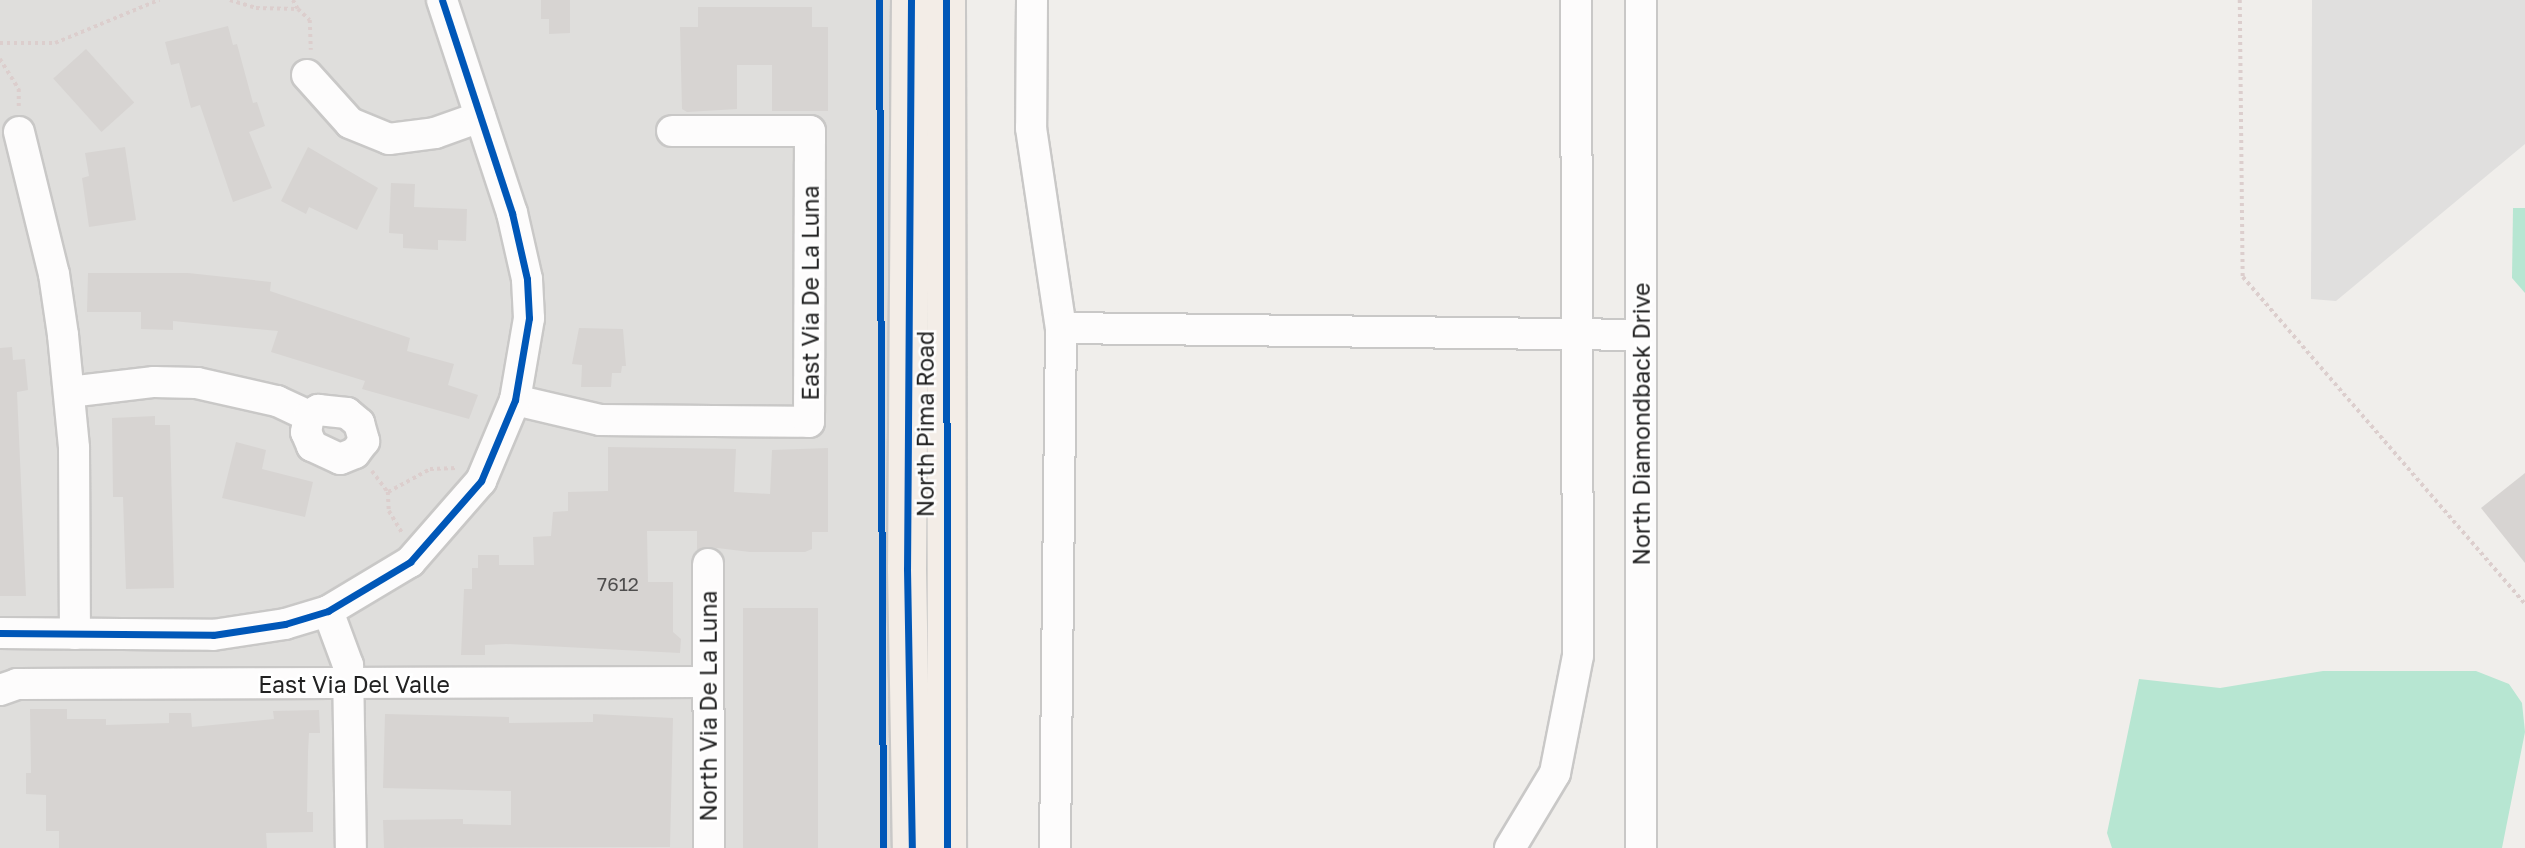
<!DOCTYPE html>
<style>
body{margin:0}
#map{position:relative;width:2525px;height:848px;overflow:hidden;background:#f0eeeb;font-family:"Golos Text",sans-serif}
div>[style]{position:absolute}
.residential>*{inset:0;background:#dfdedc;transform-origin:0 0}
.pitch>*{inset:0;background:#b7e6d2}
.parking>*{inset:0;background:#e0dfde}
.building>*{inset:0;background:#d7d4d2;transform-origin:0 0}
.path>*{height:3.5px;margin-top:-1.75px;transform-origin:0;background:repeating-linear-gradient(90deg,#dccecd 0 3.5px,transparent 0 7px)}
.roads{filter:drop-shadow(2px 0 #c9c8c7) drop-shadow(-2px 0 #c9c8c7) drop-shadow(0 2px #c9c8c7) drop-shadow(0 -2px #c9c8c7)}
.minor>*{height:30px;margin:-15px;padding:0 15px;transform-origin:15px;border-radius:15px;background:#fdfcfc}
.major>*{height:38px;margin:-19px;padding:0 19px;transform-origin:19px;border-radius:19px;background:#f3ede7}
.cycleway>*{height:7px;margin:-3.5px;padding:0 3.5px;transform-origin:3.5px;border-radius:3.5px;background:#0057b8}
span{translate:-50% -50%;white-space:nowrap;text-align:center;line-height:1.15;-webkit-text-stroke:5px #fff;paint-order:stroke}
.number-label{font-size:19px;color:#4f4e4e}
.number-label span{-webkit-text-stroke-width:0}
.street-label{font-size:23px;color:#222}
</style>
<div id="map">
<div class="residential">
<div style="left:0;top:0;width:897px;height:848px"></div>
</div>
<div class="pitch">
<div style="clip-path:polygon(2513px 208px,2525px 208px,2525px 293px,2512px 278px)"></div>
<div style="clip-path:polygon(2323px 671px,2476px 671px,2509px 684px,2522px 703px,2525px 732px,2502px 848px,2112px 848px,2107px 833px,2139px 679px,2220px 688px)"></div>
</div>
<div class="parking">
<div style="clip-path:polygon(2312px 0,2525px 0,2525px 144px,2336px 301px,2311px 299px)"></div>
</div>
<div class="building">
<div style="clip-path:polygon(541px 0,570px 0,570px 33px,549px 34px,549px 19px,541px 19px)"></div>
<div style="clip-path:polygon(698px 7px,812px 7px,812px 27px,828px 27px,828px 111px,772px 111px,772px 65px,737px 65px,737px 109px,687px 112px,682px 109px,680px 27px,698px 27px)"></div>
<div style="clip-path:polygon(228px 26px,233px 45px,237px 44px,253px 103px,257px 102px,265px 126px,249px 132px,272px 188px,233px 202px,200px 105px,191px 108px,179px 63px,171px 65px,165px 42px)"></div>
<div style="left:86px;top:49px;width:72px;height:44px;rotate:48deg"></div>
<div style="clip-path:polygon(125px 147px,136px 220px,89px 227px,82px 178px,89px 176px,85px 153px)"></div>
<div style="clip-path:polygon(308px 147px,378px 188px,357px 230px,309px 207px,306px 214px,281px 201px)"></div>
<div style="clip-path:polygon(391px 183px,415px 184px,414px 207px,467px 209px,466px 241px,438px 240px,438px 250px,403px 248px,403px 234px,389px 233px)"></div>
<div style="clip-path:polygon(88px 273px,188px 273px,271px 282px,270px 291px,410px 338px,407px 351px,454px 364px,448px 385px,478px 395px,469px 419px,362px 389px,365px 381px,271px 352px,278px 331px,173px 321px,173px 330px,141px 329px,141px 312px,87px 312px)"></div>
<div style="clip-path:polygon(579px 328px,623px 329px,626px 366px,622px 366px,621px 373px,612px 373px,611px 387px,581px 387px,582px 365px,572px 364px)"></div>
<div style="clip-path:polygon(12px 347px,13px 360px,25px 359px,28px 390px,17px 392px,26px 596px,0 596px,0 348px)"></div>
<div style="clip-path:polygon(155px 416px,155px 425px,170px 425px,174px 588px,126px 589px,123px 497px,113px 497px,112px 418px)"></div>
<div style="clip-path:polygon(236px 442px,266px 450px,262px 469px,313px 482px,305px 517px,222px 498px)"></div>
<div style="clip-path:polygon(608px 447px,736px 449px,734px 492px,770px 494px,772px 450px,828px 448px,828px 532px,812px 532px,812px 549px,805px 552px,750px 552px,709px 547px,697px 550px,697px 531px,647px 531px,648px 582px,673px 582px,673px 632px,681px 639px,680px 653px,506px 644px,485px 645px,485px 655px,461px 655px,464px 589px,472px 589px,472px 568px,478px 568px,478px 555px,499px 555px,499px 565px,534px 565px,533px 537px,551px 536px,553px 512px,568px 511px,568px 492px,608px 491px)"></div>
<div style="clip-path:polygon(2525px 473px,2525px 563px,2481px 508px)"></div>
<div style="left:818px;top:608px;width:240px;height:75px;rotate:90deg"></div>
<div style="clip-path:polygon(30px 709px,67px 709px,67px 719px,106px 719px,106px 725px,169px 723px,169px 713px,191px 713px,192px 727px,274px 719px,273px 711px,319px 710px,320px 733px,309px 733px,308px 752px,307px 812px,313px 812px,313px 832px,266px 833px,267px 848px,59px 848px,59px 831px,46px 831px,46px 795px,26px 794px,26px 773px,31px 773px)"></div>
<div style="clip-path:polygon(385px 714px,509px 717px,509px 723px,593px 722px,593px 714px,673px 718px,670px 847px,384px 848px,383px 820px,463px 819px,463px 824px,511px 825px,511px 791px,383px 788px)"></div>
</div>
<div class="path">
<div style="left:230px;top:0;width:27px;rotate:17deg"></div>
<div style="left:256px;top:8px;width:42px;rotate:1.4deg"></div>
<div style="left:298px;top:9px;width:16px;rotate:43deg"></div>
<div style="left:310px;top:20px;width:30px;rotate:88deg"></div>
<div style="left:293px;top:0;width:10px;rotate:61deg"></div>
<div style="left:2240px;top:0;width:277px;rotate:89.4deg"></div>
<div style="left:2243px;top:277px;width:432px;rotate:49.2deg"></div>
<div style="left:0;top:43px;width:55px"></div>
<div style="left:55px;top:43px;width:113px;rotate:-22.5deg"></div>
<div style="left:0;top:59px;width:36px;rotate:58deg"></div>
<div style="left:19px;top:89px;width:18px;rotate:90deg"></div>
<div style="left:372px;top:471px;width:26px;rotate:53deg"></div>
<div style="left:388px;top:492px;width:19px;rotate:87deg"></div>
<div style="left:389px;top:511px;width:27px;rotate:59deg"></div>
<div style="left:388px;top:492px;width:48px;rotate:-28.7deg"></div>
<div style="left:430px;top:469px;width:27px;rotate:-2deg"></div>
</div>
<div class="roads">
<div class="minor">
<div style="left:1032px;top:0;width:128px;rotate:90.4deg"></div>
<div style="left:1031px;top:128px;width:202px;rotate:81.5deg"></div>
<div style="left:307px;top:75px;width:64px;rotate:48.1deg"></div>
<div style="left:350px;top:123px;width:42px;rotate:22.3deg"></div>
<div style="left:389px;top:139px;width:46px;rotate:-7.4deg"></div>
<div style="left:435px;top:133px;width:48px;rotate:-19.6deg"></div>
<div style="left:19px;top:132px;width:146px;rotate:76.2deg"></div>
<div style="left:54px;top:274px;width:62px;rotate:81.6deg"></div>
<div style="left:63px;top:335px;width:114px;rotate:84.4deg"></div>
<div style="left:74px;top:448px;width:186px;rotate:89.7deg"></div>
<div style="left:69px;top:392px;width:86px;rotate:-6.7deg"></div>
<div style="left:154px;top:382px;width:43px;rotate:1.3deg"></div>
<div style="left:197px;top:383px;width:82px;rotate:12.7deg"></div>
<div style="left:277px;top:401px;width:35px;rotate:25deg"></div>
<div style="left:515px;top:400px;width:87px;rotate:13.2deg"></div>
<div style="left:600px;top:420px;width:209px;rotate:0.5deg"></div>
<div style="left:809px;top:422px;width:291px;rotate:-89.8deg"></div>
<div style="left:810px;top:131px;width:138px;rotate:180deg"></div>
<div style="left:318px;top:410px;width:29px;rotate:6deg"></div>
<div style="left:347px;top:413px;width:16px;rotate:40deg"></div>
<div style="left:359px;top:423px;width:19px;rotate:74deg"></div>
<div style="left:364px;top:441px;width:15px;rotate:127deg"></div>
<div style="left:355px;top:453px;width:16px;rotate:158deg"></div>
<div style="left:340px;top:459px;width:31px;rotate:-155deg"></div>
<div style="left:312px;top:446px;width:15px;rotate:-113deg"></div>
<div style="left:306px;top:432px;width:16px;rotate:-79deg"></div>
<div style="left:309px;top:416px;width:11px;rotate:-34deg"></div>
<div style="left:708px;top:564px;width:284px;rotate:89.8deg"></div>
<div style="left:328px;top:611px;width:58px;rotate:69.7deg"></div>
<div style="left:348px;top:665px;width:183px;rotate:89.1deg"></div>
<div style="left:0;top:633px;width:213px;rotate:0.5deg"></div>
<div style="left:213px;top:635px;width:73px;rotate:-8.7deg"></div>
<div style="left:285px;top:624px;width:45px;rotate:-16.8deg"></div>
<div style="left:328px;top:611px;width:96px;rotate:-30.9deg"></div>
<div style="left:410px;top:562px;width:108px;rotate:-48.8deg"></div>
<div style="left:481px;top:481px;width:88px;rotate:-67.2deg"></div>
<div style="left:515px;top:400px;width:83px;rotate:-80.3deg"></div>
<div style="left:529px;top:318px;width:39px;rotate:-93deg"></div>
<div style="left:527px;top:279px;width:68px;rotate:-102.8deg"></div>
<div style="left:512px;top:213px;width:224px;rotate:-108.2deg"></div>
<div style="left:0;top:690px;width:18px;rotate:-19deg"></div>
<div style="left:17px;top:684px;width:691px;rotate:-0.17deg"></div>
<div style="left:1055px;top:848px;width:520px;rotate:-89.34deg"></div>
<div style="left:1061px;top:328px;width:580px;rotate:0.69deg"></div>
<div style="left:1510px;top:848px;width:87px;rotate:-59deg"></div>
<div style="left:1555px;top:773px;width:119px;rotate:-78.9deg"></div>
<div style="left:1578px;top:656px;width:656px;rotate:-90.17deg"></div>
<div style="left:1641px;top:848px;width:848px;rotate:-90deg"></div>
</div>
<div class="major">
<div style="left:911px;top:0;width:569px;rotate:90.4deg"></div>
<div style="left:907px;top:569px;width:279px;rotate:89deg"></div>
<div style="left:946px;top:0;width:848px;rotate:89.93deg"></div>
</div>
</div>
<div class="cycleway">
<div style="left:879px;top:0;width:848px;rotate:89.73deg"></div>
<div style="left:911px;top:0;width:569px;rotate:90.4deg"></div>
<div style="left:907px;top:569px;width:279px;rotate:89deg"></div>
<div style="left:946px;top:0;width:848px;rotate:89.93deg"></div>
<div style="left:0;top:633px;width:213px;rotate:0.5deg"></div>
<div style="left:213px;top:635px;width:73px;rotate:-8.7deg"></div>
<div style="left:285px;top:624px;width:45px;rotate:-16.8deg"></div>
<div style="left:328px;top:611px;width:96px;rotate:-30.9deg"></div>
<div style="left:410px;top:562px;width:108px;rotate:-48.8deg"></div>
<div style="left:481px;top:481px;width:88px;rotate:-67.2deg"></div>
<div style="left:515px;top:400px;width:83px;rotate:-80.3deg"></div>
<div style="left:529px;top:318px;width:39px;rotate:-93deg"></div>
<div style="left:527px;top:279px;width:68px;rotate:-102.8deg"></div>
<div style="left:512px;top:213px;width:224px;rotate:-108.2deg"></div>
</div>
<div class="number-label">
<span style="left:618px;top:584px">7612</span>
</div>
<div class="street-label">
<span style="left:810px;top:293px;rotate:-90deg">East Via De La Luna</span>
<span style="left:925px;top:424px;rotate:-90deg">North Pima Road</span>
<span style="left:1641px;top:424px;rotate:-90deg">North Diamondback Drive</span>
<span style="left:354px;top:684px">East Via Del Valle</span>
<span style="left:708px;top:706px;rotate:-90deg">North Via De La Luna</span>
</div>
</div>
